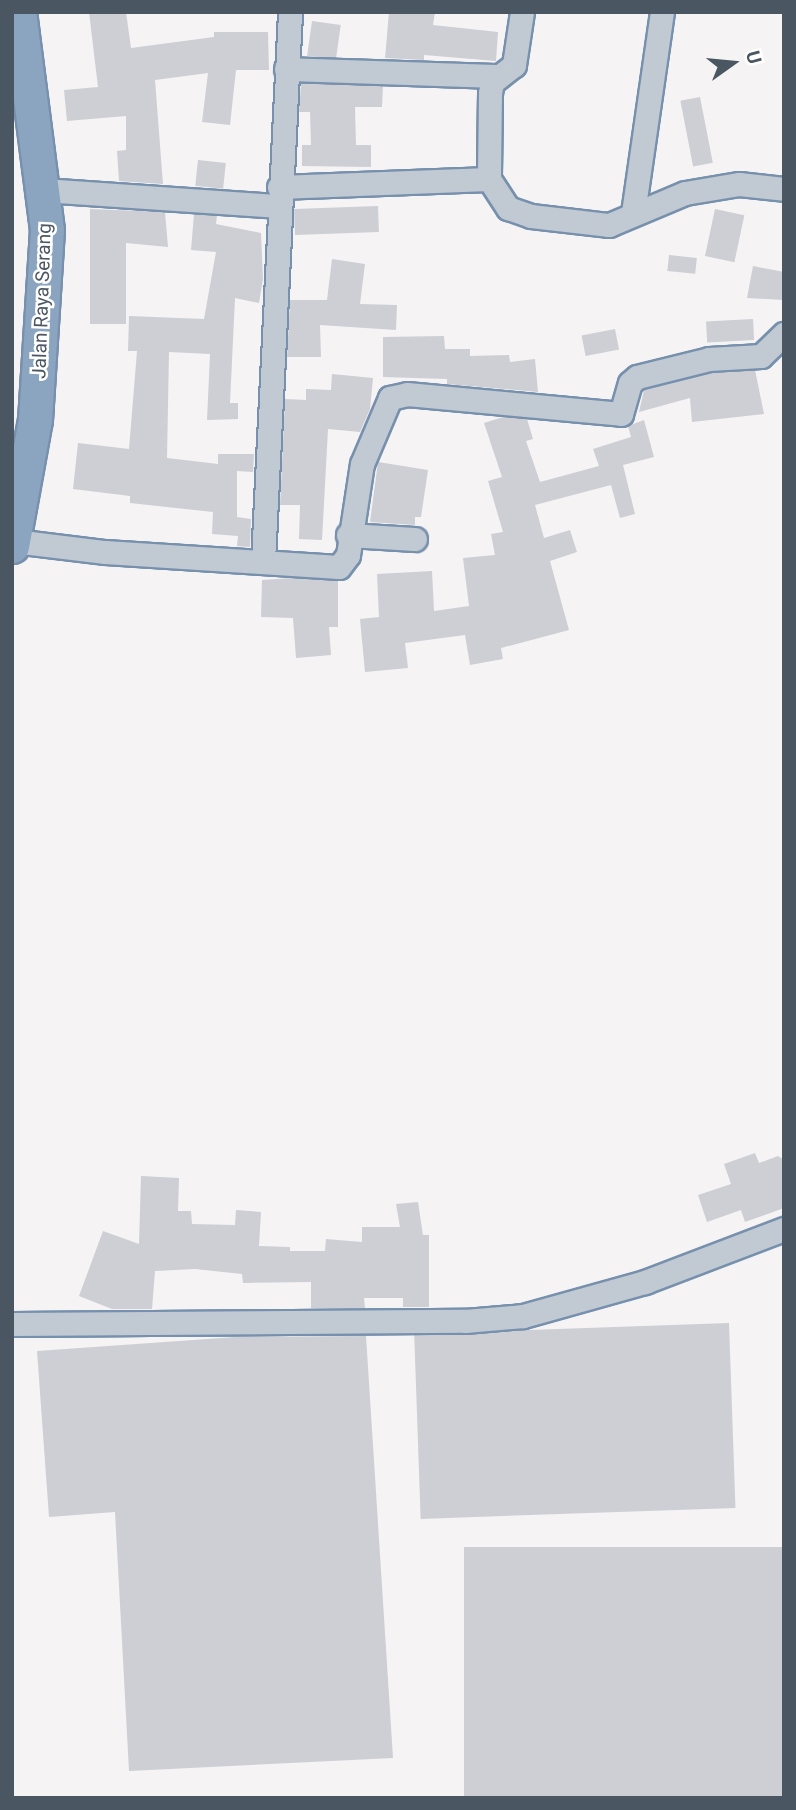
<!DOCTYPE html>
<style>
body{margin:0}
#map{position:relative;width:796px;height:1810px;overflow:hidden;background:#f5f3f3;font-family:Roboto,sans-serif}
div>[style]{position:absolute}
.building>*{inset:0;background:#cdcfd5;transform-origin:0 0}
.roads{filter:drop-shadow(2px 0 #7690ad) drop-shadow(-2px 0 #7690ad) drop-shadow(0 2px #7690ad) drop-shadow(0 -2px #7690ad)}
.minor>*{height:23px;margin:-11.5px;padding:0 11.5px;transform-origin:11.5px;border-radius:11.5px;background:#c1cad2}
.highway>*{height:33px;margin:-16.5px;padding:0 16.5px;transform-origin:16.5px;border-radius:16.5px;background:#8ba5c1}
span{translate:-50% -50%;white-space:nowrap;text-align:center;line-height:1.15;-webkit-text-stroke:5px #fff;paint-order:stroke}
.street-label{font-size:19px;color:#4a5661}
.frame{position:absolute;inset:0;border:14px solid #4a5661;pointer-events:none}
.north{position:absolute;left:698px;top:28px;width:70px;height:70px;-webkit-text-stroke:5px #fff;paint-order:stroke;rotate:75deg;font-size:19px;font-weight:700;line-height:28px;text-align:center;color:#4a5661}
.north::after{content:'';display:block;margin:auto;width:24px;height:32px;background:#4a5661;clip-path:polygon(50% 0,100% 100%,50% 72%,0 100%)}
</style>
<div id="map">
<div class="building">
<div style="clip-path:polygon(89px 12px,126px 12px,131px 48px,214px 37px,214px 32px,268px 32px,269px 70px,236px 70px,230px 125px,202px 122px,208px 73px,155px 80px,163px 184px,119px 181px,117px 151px,126px 150px,126px 116px,67px 121px,64px 90px,98px 87px)"></div>
<div style="clip-path:polygon(389px 12px,435px 12px,433px 25px,498px 32px,496px 61px,424px 55px,424px 60px,385px 58px)"></div>
<div style="left:312px;top:21px;width:29px;height:35px;rotate:8deg"></div>
<div style="clip-path:polygon(301px 83px,383px 86px,382px 107px,355px 107px,356px 145px,371px 145px,371px 167px,302px 166px,302px 145px,311px 145px,310px 112px,299px 112px)"></div>
<div style="left:700px;top:97px;width:67px;height:20px;rotate:79deg"></div>
<div style="left:198px;top:160px;width:28px;height:26px;rotate:6deg"></div>
<div style="left:378px;top:206px;width:26px;height:84px;rotate:88deg"></div>
<div style="clip-path:polygon(90px 209px,165px 212px,168px 247px,126px 243px,126px 324px,90px 324px)"></div>
<div style="left:715px;top:209px;width:30px;height:48px;rotate:12deg"></div>
<div style="clip-path:polygon(194px 214px,217px 216px,216px 224px,261px 233px,263px 279px,259px 303px,235px 298px,230px 403px,238px 403px,238px 419px,207px 420px,210px 354px,169px 352px,167px 458px,218px 464px,218px 454px,254px 454px,253px 472px,237px 471px,237px 517px,251px 519px,250px 547px,237px 546px,238px 536px,212px 534px,213px 512px,130px 503px,130px 496px,73px 489px,78px 443px,129px 449px,137px 351px,128px 351px,129px 316px,204px 319px,216px 252px,191px 250px)"></div>
<div style="left:669px;top:255px;width:28px;height:16px;rotate:6deg"></div>
<div style="clip-path:polygon(332px 259px,365px 264px,360px 304px,397px 305px,396px 330px,320px 325px,321px 357px,287px 357px,290px 300px,327px 300px)"></div>
<div style="clip-path:polygon(753px 266px,784px 272px,784px 300px,747px 298px)"></div>
<div style="left:753px;top:319px;width:21px;height:47px;rotate:87deg"></div>
<div style="left:615px;top:329px;width:21px;height:34px;rotate:79deg"></div>
<div style="clip-path:polygon(444px 336px,445px 349px,470px 349px,470px 356px,509px 355px,510px 362px,535px 359px,538px 392px,447px 384px,447px 379px,383px 377px,383px 337px)"></div>
<div style="clip-path:polygon(755px 370px,764px 414px,692px 422px,690px 398px,639px 412px,644px 390px,711px 373px)"></div>
<div style="clip-path:polygon(332px 374px,373px 378px,370px 409px,360px 432px,328px 429px,322px 540px,299px 539px,300px 505px,280px 505px,285px 399px,306px 400px,306px 389px,331px 390px)"></div>
<div style="clip-path:polygon(503px 417px,527px 419px,533px 439px,526px 441px,540px 482px,599px 466px,593px 449px,631px 437px,628px 426px,644px 420px,654px 457px,623px 465px,635px 514px,620px 518px,611px 485px,535px 505px,544px 538px,570px 530px,577px 552px,550px 561px,569px 630px,501px 648px,503px 659px,470px 665px,465px 635px,405px 643px,408px 668px,365px 672px,360px 619px,379px 617px,377px 574px,432px 571px,434px 611px,469px 606px,463px 558px,495px 555px,491px 534px,503px 532px,488px 481px,502px 477px,484px 423px)"></div>
<div style="clip-path:polygon(378px 462px,428px 470px,421px 517px,415px 517px,415px 525px,370px 522px)"></div>
<div style="clip-path:polygon(293px 578px,338px 581px,338px 627px,329px 627px,331px 655px,296px 658px,293px 618px,261px 617px,262px 580px)"></div>
<div style="clip-path:polygon(755px 1153px,759px 1163px,778px 1156px,784px 1160px,784px 1208px,745px 1222px,741px 1210px,707px 1222px,698px 1195px,731px 1184px,724px 1164px)"></div>
<div style="clip-path:polygon(141px 1176px,179px 1178px,178px 1211px,191px 1211px,192px 1224px,235px 1225px,236px 1210px,261px 1212px,259px 1246px,290px 1247px,290px 1251px,325px 1251px,326px 1239px,362px 1242px,362px 1227px,400px 1227px,396px 1204px,418px 1202px,423px 1235px,429px 1235px,429px 1307px,403px 1307px,403px 1298px,364px 1298px,365px 1308px,311px 1308px,311px 1282px,243px 1283px,242px 1274px,195px 1269px,155px 1271px,152px 1309px,112px 1309px,79px 1296px,103px 1231px,139px 1244px)"></div>
<div style="left:729px;top:1323px;width:185px;height:315px;rotate:88deg"></div>
<div style="clip-path:polygon(366px 1336px,393px 1758px,129px 1771px,115px 1512px,49px 1517px,37px 1351px,236px 1337px)"></div>
<div style="left:784px;top:1547px;width:251px;height:320px;rotate:90deg"></div>
</div>
<div class="roads">
<div class="minor">
<div style="left:522px;top:12px;width:54px;rotate:98.6deg"></div>
<div style="left:514px;top:65px;width:28px;rotate:142deg"></div>
<div style="left:492px;top:82px;width:11px;rotate:100deg"></div>
<div style="left:490px;top:93px;width:86px;rotate:90.7deg"></div>
<div style="left:489px;top:179px;width:35px;rotate:57deg"></div>
<div style="left:508px;top:208px;width:24px;rotate:19deg"></div>
<div style="left:531px;top:216px;width:79px;rotate:6.6deg"></div>
<div style="left:609px;top:225px;width:82px;rotate:-22.8deg"></div>
<div style="left:685px;top:193px;width:55px;rotate:-9.5deg"></div>
<div style="left:739px;top:184px;width:45px;rotate:6.3deg"></div>
<div style="left:286px;top:69px;width:213px;rotate:1.9deg"></div>
<div style="left:279px;top:187px;width:210px;rotate:-2.2deg"></div>
<div style="left:43px;top:190px;width:237px;rotate:3.9deg"></div>
<div style="left:633px;top:213px;width:203px;rotate:-81.8deg"></div>
<div style="left:348px;top:535px;width:67px;rotate:3.4deg"></div>
<div style="left:14px;top:541px;width:92px;rotate:6.9deg"></div>
<div style="left:105px;top:552px;width:234px;rotate:3.7deg"></div>
<div style="left:339px;top:567px;width:15px;rotate:-53deg"></div>
<div style="left:348px;top:555px;width:92px;rotate:-81.3deg"></div>
<div style="left:362px;top:464px;width:72px;rotate:-67deg"></div>
<div style="left:390px;top:398px;width:17px;rotate:-13deg"></div>
<div style="left:407px;top:394px;width:215px;rotate:5.3deg"></div>
<div style="left:621px;top:414px;width:32px;rotate:-74deg"></div>
<div style="left:630px;top:383px;width:9px;rotate:-41deg"></div>
<div style="left:637px;top:377px;width:74px;rotate:-14deg"></div>
<div style="left:709px;top:359px;width:52px;rotate:-3.3deg"></div>
<div style="left:761px;top:356px;width:32px;rotate:-44deg"></div>
<div style="left:263px;top:561px;width:550px;rotate:-87.18deg"></div>
<div style="left:12px;top:1324px;width:453px;rotate:-0.4deg"></div>
<div style="left:465px;top:1321px;width:58px;rotate:-4.9deg"></div>
<div style="left:523px;top:1316px;width:127px;rotate:-15.6deg"></div>
<div style="left:645px;top:1282px;width:149px;rotate:-20.9deg"></div>
</div>
<div class="highway">
<div style="left:12px;top:546px;width:128px;rotate:-79.7deg"></div>
<div style="left:35px;top:420px;width:190px;rotate:-86.4deg"></div>
<div style="left:47px;top:230px;width:220px;rotate:-97.3deg"></div>
</div>
</div>
<div class="street-label">
<span style="left:42px;top:301px;rotate:-88deg">Jalan Raya Serang</span>
</div>
<div class="frame"></div>
<div class="north">U</div>
</div>
